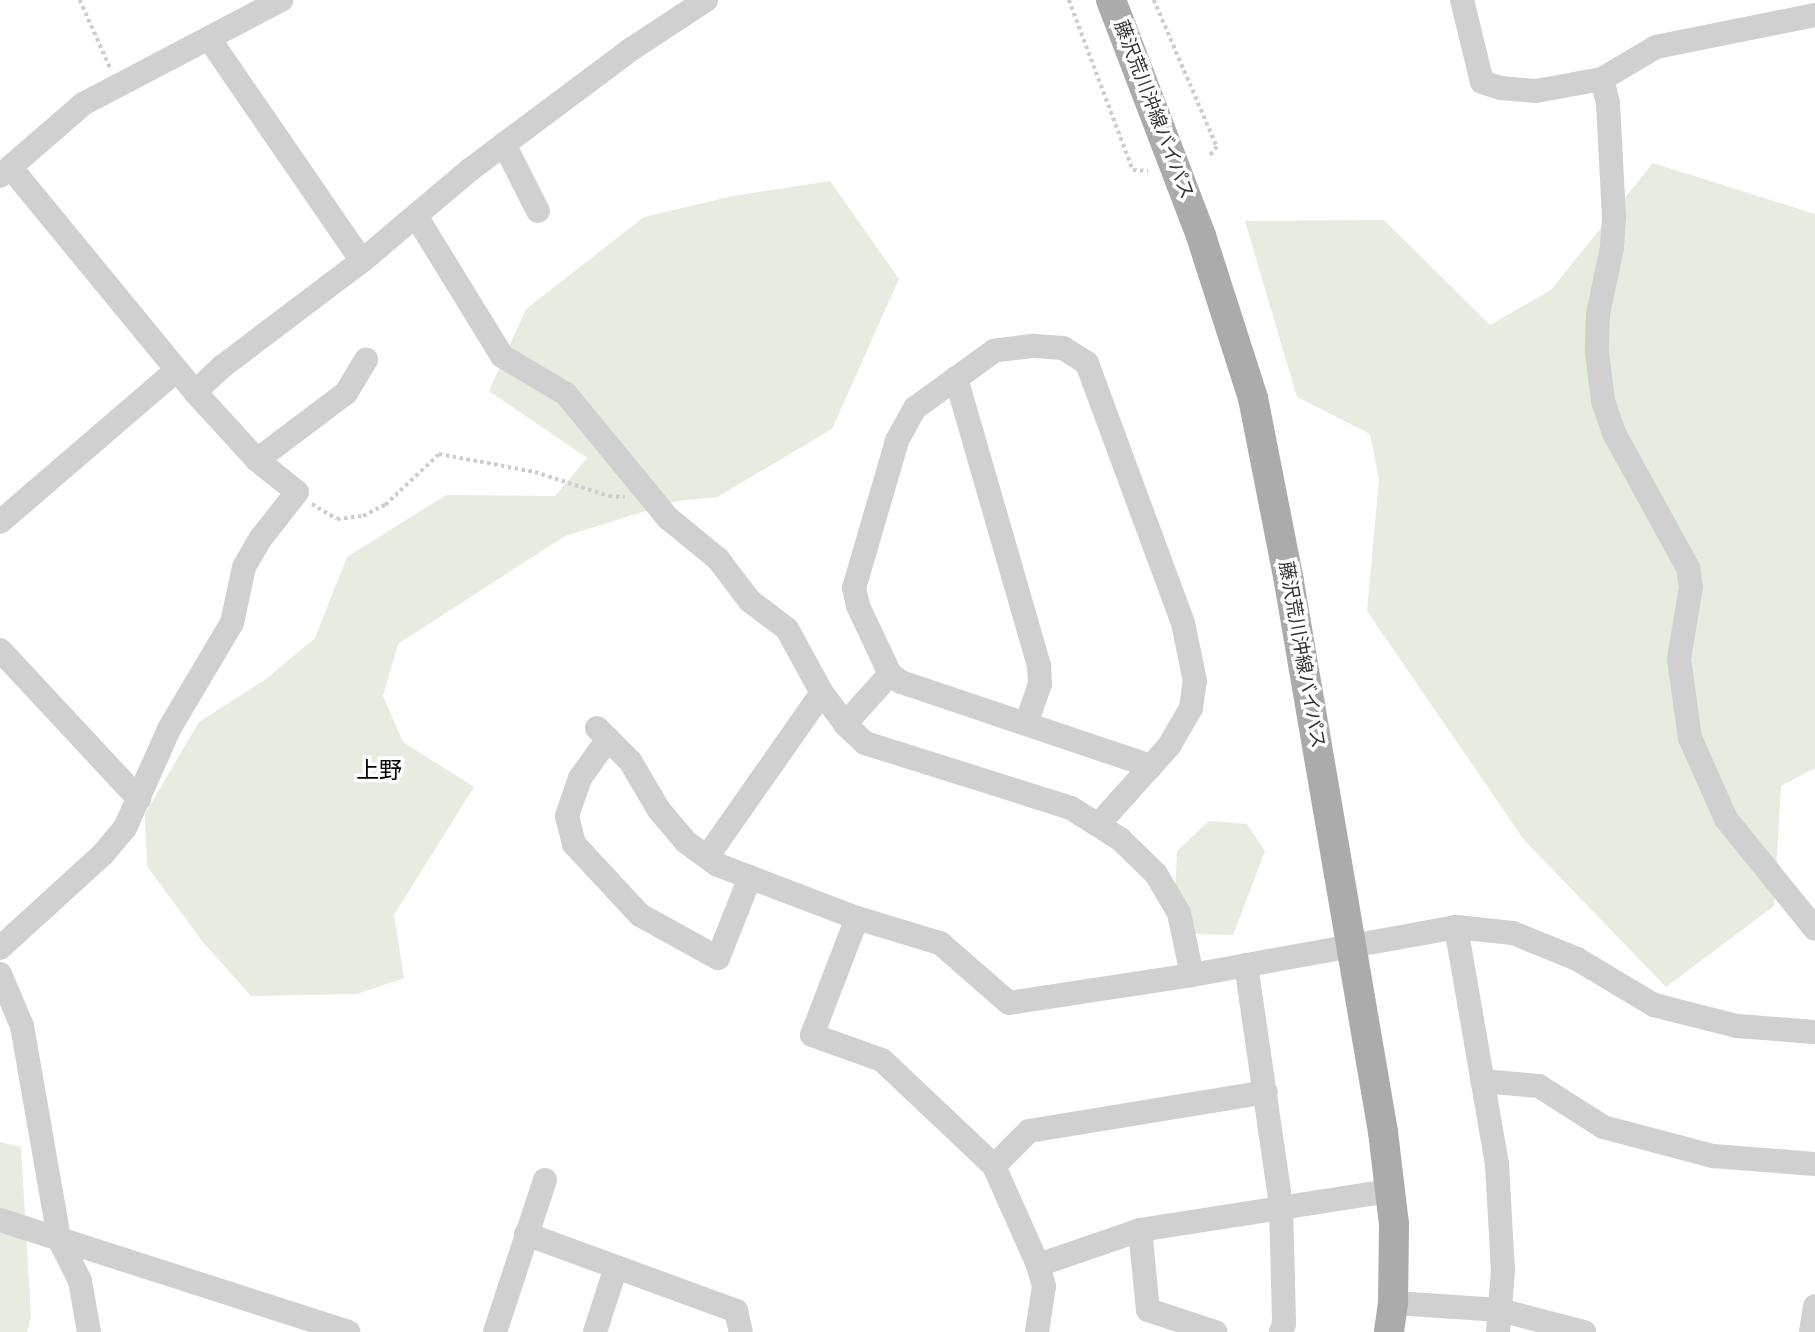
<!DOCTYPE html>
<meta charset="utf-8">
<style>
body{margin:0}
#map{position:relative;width:1815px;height:1332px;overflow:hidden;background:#fff;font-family:Signika,"Noto Sans JP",sans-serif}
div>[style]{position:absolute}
.green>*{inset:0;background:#e6ecdf}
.path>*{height:3.5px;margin-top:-1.75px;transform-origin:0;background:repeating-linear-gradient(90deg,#cdcdcd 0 3.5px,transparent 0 7px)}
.minor>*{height:24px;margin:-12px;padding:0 12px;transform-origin:12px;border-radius:12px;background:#d0d0d0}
.major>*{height:30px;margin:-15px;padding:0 15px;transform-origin:15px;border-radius:15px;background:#ababab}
span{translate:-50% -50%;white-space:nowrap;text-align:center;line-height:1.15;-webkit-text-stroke:7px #fff;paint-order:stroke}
.street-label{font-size:19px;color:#333}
.quarter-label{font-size:23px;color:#000}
</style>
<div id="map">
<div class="green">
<div style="clip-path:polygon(1653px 163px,1815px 214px,1815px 768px,1781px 786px,1774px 906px,1666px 987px,1524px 840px,1367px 611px,1379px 480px,1370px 434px,1297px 397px,1245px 221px,1384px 220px,1490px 325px,1551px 290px)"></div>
<div style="clip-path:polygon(830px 181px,899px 279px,832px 429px,717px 497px,678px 501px,565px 536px,398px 644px,383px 696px,403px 742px,474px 787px,394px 915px,404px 978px,357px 994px,251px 996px,202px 941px,147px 866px,145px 814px,199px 722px,266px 679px,315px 638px,347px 557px,446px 495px,555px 496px,587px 458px,489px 391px,526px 309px,644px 217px,733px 196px)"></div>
<div style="clip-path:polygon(1209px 821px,1247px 824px,1265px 851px,1233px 935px,1193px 934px,1175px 895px,1177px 851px)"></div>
<div style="clip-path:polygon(0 1142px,21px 1147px,31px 1316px,27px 1332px,0 1332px)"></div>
</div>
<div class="path">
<div style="left:80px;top:0;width:77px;rotate:66.1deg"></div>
<div style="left:1069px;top:0;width:182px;rotate:69.4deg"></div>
<div style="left:1133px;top:170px;width:15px;rotate:4deg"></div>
<div style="left:1154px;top:0;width:160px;rotate:66.8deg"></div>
<div style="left:1217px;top:147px;width:11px;rotate:128deg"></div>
<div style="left:312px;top:504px;width:29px;rotate:31deg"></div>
<div style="left:337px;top:519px;width:26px;rotate:-7deg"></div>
<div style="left:363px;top:516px;width:25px;rotate:-27deg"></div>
<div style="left:385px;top:505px;width:74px;rotate:-43.4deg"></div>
<div style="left:439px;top:454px;width:98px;rotate:10.6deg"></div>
<div style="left:535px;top:472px;width:78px;rotate:18deg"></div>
<div style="left:609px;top:496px;width:16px;rotate:4deg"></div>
</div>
<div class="minor">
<div style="left:1462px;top:0;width:84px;rotate:76.3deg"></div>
<div style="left:1482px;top:82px;width:20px;rotate:18deg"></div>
<div style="left:1501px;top:88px;width:35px;rotate:5deg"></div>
<div style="left:1536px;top:91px;width:67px;rotate:-10.3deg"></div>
<div style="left:1602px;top:79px;width:63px;rotate:-30.7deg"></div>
<div style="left:1656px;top:47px;width:162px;rotate:-11.4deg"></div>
<div style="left:210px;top:40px;width:268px;rotate:55.5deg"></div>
<div style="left:1602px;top:79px;width:25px;rotate:76deg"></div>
<div style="left:1608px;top:103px;width:114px;rotate:87deg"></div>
<div style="left:1614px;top:217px;width:31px;rotate:94deg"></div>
<div style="left:1612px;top:248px;width:67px;rotate:102deg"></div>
<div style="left:1598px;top:314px;width:38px;rotate:92deg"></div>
<div style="left:1597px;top:352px;width:49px;rotate:83deg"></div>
<div style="left:1603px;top:401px;width:36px;rotate:71deg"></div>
<div style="left:1615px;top:435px;width:152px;rotate:61.2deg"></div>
<div style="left:1688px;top:568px;width:19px;rotate:81deg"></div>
<div style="left:1691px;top:587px;width:73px;rotate:99.5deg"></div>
<div style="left:1679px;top:659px;width:80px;rotate:82.1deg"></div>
<div style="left:1690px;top:738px;width:89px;rotate:66deg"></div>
<div style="left:1726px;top:819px;width:141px;rotate:51deg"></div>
<div style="left:504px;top:144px;width:75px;rotate:63.1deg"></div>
<div style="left:0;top:176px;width:110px;rotate:-40.9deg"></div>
<div style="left:83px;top:104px;width:224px;rotate:-27.7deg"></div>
<div style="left:416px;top:216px;width:164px;rotate:58.4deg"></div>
<div style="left:502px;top:356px;width:74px;rotate:30.7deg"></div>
<div style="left:566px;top:394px;width:161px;rotate:50.6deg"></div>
<div style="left:668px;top:518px;width:65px;rotate:39.4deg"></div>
<div style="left:718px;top:559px;width:53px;rotate:52.7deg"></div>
<div style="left:750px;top:601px;width:46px;rotate:37.1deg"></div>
<div style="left:787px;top:629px;width:73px;rotate:61.3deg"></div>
<div style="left:822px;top:693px;width:39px;rotate:53deg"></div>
<div style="left:845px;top:724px;width:28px;rotate:44deg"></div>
<div style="left:865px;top:743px;width:216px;rotate:17.5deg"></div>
<div style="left:1071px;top:808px;width:58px;rotate:32.3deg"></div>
<div style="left:1120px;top:839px;width:50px;rotate:44.2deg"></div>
<div style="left:1156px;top:874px;width:45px;rotate:59.5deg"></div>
<div style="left:1179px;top:913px;width:63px;rotate:78.2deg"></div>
<div style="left:956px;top:378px;width:299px;rotate:73.9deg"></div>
<div style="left:1039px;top:665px;width:19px;rotate:87deg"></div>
<div style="left:1040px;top:684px;width:42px;rotate:109.3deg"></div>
<div style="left:195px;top:392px;width:38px;rotate:-43deg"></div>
<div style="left:223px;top:366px;width:174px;rotate:-37.1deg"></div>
<div style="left:362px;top:261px;width:143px;rotate:-40.2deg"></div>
<div style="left:471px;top:169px;width:199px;rotate:-36.8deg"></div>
<div style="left:630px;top:50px;width:91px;rotate:-33.3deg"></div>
<div style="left:257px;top:460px;width:111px;rotate:-37deg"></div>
<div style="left:346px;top:393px;width:39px;rotate:-59deg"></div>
<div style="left:0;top:522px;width:233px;rotate:-40.7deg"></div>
<div style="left:0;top:650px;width:204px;rotate:47deg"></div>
<div style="left:845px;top:724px;width:67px;rotate:-48deg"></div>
<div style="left:597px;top:728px;width:47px;rotate:45deg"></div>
<div style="left:630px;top:761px;width:57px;rotate:59.4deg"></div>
<div style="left:659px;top:810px;width:42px;rotate:49.8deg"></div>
<div style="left:686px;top:842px;width:39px;rotate:36deg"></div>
<div style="left:718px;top:865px;width:149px;rotate:20.9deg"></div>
<div style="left:857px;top:918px;width:87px;rotate:16.8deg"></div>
<div style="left:940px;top:943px;width:91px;rotate:41deg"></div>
<div style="left:1009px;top:1003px;width:185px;rotate:-8.7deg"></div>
<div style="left:1192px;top:975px;width:268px;rotate:-10.3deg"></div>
<div style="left:1456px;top:927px;width:57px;rotate:6deg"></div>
<div style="left:1513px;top:933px;width:69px;rotate:22.1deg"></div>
<div style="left:1577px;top:959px;width:90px;rotate:30.9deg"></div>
<div style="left:1654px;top:1005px;width:86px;rotate:14.2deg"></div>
<div style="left:1737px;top:1026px;width:78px;rotate:4.4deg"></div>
<div style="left:608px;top:739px;width:48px;rotate:125.7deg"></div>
<div style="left:580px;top:778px;width:40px;rotate:108.9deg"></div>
<div style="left:567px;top:816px;width:29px;rotate:76deg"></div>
<div style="left:574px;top:844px;width:97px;rotate:47.1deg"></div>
<div style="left:640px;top:915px;width:89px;rotate:28.9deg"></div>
<div style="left:718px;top:958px;width:87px;rotate:-68.4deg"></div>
<div style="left:1098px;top:825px;width:79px;rotate:-48.1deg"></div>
<div style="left:1151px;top:766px;width:27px;rotate:-48deg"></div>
<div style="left:1169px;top:746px;width:44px;rotate:-59.9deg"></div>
<div style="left:1191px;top:708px;width:27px;rotate:-82deg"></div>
<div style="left:1195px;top:681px;width:59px;rotate:-101.7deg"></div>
<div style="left:1183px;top:623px;width:277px;rotate:-110.3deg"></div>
<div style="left:1087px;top:363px;width:28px;rotate:-148deg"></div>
<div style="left:1063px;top:348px;width:31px;rotate:-176deg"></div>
<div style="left:1032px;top:346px;width:38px;rotate:173deg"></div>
<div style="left:994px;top:351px;width:97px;rotate:144.2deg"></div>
<div style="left:915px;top:408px;width:38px;rotate:119deg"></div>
<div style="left:897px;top:441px;width:153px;rotate:106.3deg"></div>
<div style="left:854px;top:588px;width:18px;rotate:77deg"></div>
<div style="left:858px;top:606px;width:75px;rotate:64.8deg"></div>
<div style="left:890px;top:674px;width:14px;rotate:36deg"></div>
<div style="left:901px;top:682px;width:264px;rotate:18.6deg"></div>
<div style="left:707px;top:857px;width:200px;rotate:-55deg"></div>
<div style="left:857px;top:918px;width:125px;rotate:111deg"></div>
<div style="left:812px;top:1035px;width:74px;rotate:19.7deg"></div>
<div style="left:882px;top:1060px;width:154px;rotate:43.4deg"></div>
<div style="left:994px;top:1166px;width:108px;rotate:66deg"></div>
<div style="left:1038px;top:1265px;width:22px;rotate:74deg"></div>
<div style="left:1044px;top:1286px;width:47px;rotate:98.7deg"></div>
<div style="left:1456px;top:927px;width:241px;rotate:80.2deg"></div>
<div style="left:1497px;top:1164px;width:106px;rotate:86.8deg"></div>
<div style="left:1503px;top:1270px;width:62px;rotate:94.6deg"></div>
<div style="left:0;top:948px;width:139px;rotate:-42.4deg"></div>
<div style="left:103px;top:854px;width:34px;rotate:-50deg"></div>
<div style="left:125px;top:828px;width:108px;rotate:-66deg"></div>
<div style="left:169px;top:729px;width:123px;rotate:-59.3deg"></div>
<div style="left:232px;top:623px;width:57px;rotate:-77.9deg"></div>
<div style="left:244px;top:567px;width:34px;rotate:-60deg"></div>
<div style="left:261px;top:538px;width:58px;rotate:-52deg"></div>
<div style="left:297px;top:492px;width:51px;rotate:-141.3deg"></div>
<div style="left:257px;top:460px;width:92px;rotate:-132.4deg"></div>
<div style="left:195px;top:392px;width:290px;rotate:-129.4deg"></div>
<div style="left:1246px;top:965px;width:244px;rotate:81.7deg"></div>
<div style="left:1281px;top:1206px;width:118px;rotate:88.5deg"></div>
<div style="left:1284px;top:1324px;width:9px;rotate:111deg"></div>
<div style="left:0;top:974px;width:56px;rotate:67.1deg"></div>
<div style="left:22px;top:1026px;width:216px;rotate:80.1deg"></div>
<div style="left:59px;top:1239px;width:47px;rotate:63.4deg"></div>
<div style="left:80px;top:1281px;width:52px;rotate:80deg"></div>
<div style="left:1482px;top:1081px;width:57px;rotate:5deg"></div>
<div style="left:1539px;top:1086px;width:76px;rotate:32.6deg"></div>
<div style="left:1603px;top:1127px;width:114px;rotate:14.8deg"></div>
<div style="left:1713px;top:1156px;width:102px;rotate:4.5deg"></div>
<div style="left:994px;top:1166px;width:49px;rotate:-45deg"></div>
<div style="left:1029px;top:1131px;width:240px;rotate:-9.3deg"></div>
<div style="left:0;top:1220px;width:366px;rotate:17.8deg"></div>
<div style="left:1140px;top:1230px;width:80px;rotate:84.3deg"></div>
<div style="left:1148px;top:1310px;width:71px;rotate:18.2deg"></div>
<div style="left:526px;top:1234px;width:224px;rotate:20.1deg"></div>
<div style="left:736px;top:1311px;width:22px;rotate:77deg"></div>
<div style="left:1038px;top:1265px;width:108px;rotate:-18.9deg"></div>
<div style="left:1140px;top:1230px;width:238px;rotate:-8.9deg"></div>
<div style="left:1410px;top:1304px;width:90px;rotate:3.8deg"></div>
<div style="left:1500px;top:1310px;width:87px;rotate:14.7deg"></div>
<div style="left:495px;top:1332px;width:160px;rotate:-71.8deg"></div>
<div style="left:595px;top:1332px;width:68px;rotate:-72.1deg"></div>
<div style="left:1811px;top:1332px;width:26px;rotate:-81deg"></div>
</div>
<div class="major">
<div style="left:1111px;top:0;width:253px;rotate:69.1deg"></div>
<div style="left:1201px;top:236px;width:170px;rotate:72.2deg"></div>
<div style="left:1253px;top:398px;width:187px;rotate:78.9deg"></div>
<div style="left:1289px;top:582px;width:558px;rotate:80.3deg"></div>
<div style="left:1383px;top:1132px;width:93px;rotate:83.2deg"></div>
<div style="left:1394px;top:1224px;width:79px;rotate:90.7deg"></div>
<div style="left:1393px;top:1303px;width:29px;rotate:98deg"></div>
</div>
<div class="street-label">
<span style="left:1153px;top:110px;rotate:69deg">藤沢荒川沖線バイパス</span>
<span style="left:1301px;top:655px;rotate:80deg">藤沢荒川沖線バイパス</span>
</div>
<div class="quarter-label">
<span style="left:379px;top:771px">上野</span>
</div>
</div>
